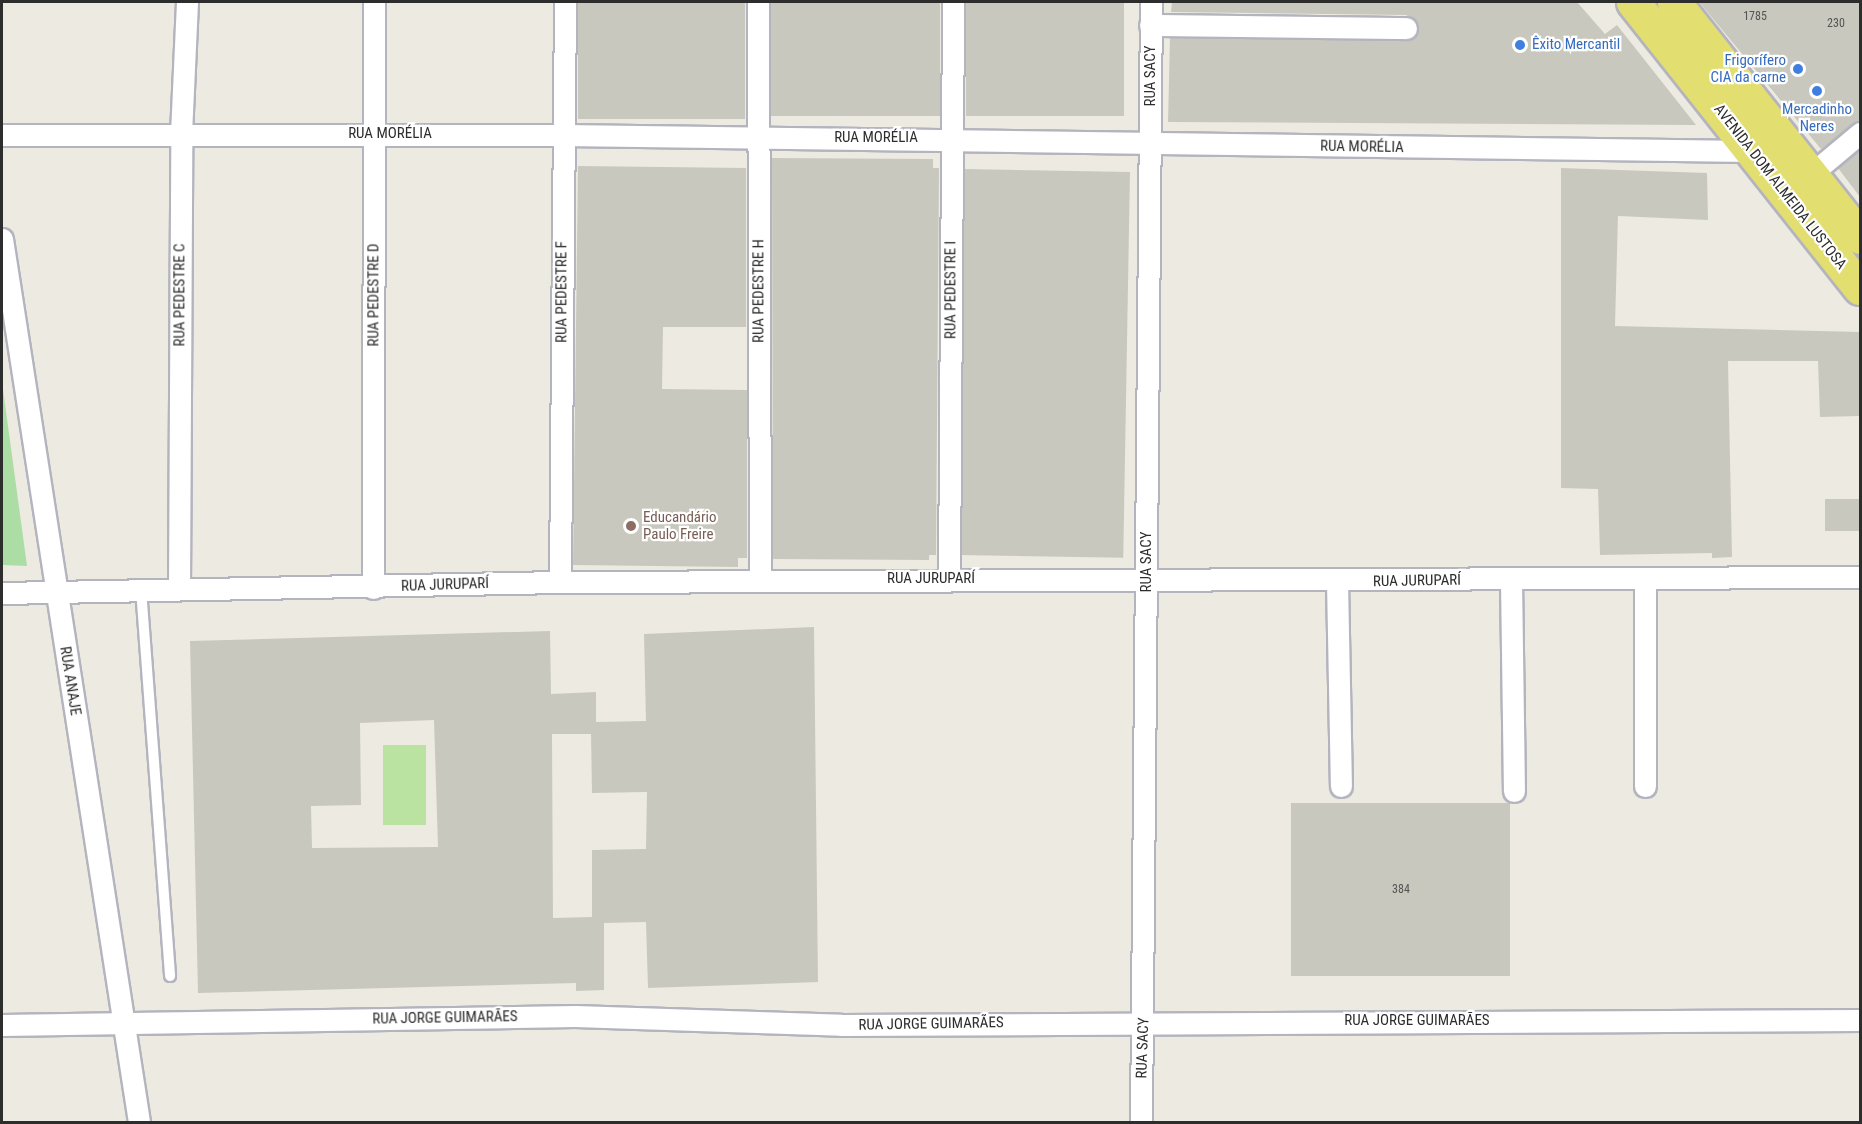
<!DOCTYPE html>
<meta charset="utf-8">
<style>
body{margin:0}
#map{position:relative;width:1862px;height:1124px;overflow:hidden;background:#edeae1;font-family:"Roboto Condensed",sans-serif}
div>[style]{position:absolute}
.green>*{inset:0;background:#acdda4}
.pitch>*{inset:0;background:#bae3a1;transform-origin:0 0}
.building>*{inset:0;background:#c9c8bf;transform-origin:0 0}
.roads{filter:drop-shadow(2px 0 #b4b4bf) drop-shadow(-2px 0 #b4b4bf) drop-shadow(0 2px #b4b4bf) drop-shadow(0 -2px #b4b4bf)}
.lane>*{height:10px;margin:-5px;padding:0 5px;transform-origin:5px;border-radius:5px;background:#fff}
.street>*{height:21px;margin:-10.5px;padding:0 10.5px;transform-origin:10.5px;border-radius:10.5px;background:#fff}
.primary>*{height:33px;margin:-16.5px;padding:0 16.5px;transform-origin:16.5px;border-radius:16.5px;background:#e3de70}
.dots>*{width:16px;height:16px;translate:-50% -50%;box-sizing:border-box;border:3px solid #fff;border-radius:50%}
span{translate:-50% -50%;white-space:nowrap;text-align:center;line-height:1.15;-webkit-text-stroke:4.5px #fff;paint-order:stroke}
.number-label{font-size:12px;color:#545452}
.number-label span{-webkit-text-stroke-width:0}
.shop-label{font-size:15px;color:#366cbe}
.left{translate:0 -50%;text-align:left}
.right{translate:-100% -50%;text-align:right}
.street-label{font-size:15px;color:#2d2d2d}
.education-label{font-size:15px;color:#785e54}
.frame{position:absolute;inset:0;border:3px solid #2d2d2d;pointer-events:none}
</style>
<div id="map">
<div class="green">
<div style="clip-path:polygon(2px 382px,27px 566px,2px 565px)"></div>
</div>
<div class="pitch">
<div style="left:383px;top:745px;width:43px;height:80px"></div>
</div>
<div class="building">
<div style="left:578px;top:2px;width:167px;height:117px"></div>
<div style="left:771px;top:2px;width:169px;height:114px"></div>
<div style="left:966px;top:2px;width:158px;height:114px"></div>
<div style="clip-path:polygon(1172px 2px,1577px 2px,1605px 34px,1617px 25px,1696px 125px,1168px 122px,1170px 38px,1406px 41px,1413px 39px,1419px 29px,1417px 21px,1406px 15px,1171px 12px)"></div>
<div style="clip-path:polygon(1699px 2px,1860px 2px,1860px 121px,1821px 149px)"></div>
<div style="clip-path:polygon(1860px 149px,1860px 197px,1838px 168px)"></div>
<div style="clip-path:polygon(772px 158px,933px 159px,933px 168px,939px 168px,936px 555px,929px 555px,929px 560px,773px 559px)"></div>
<div style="clip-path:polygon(578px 166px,746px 168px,746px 327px,663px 327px,662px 389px,747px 390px,747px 558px,738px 558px,738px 567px,573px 565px)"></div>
<div style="clip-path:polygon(1561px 168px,1707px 173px,1708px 220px,1618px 216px,1615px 326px,1860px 332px,1860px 416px,1820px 417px,1818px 361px,1728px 361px,1732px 557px,1712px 558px,1712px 553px,1600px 555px,1598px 489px,1561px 488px)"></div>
<div style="left:965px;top:169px;width:165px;height:386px;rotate:1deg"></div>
<div style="left:1825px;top:499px;width:35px;height:32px"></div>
<div style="clip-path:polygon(evenodd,814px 627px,818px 982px,648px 988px,646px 922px,604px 923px,604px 990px,576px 991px,576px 983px,198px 993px,190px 641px,550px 631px,551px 694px,596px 692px,596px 722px,646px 721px,644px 634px,814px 627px,434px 720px,438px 847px,312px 848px,311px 806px,361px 805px,360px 723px,434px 720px,814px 627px,552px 734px,591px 734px,592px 793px,647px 792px,646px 849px,592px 850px,592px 917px,553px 918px,552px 734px)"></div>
<div style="left:1510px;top:803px;width:173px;height:219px;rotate:90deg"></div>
</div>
<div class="roads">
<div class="lane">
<div style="left:141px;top:589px;width:388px;rotate:85.7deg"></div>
</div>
<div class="street">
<div style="left:758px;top:2px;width:579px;rotate:89.8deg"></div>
<div style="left:1150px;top:25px;width:256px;rotate:0.7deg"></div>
<div style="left:2px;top:135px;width:561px"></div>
<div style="left:563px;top:135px;width:1187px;rotate:0.77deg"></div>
<div style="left:1811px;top:174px;width:64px;rotate:-39.9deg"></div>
<div style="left:2px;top:239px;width:894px;rotate:81.18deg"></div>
<div style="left:949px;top:579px;width:577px;rotate:-89.6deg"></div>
<div style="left:1511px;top:579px;width:212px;rotate:89.2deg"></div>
<div style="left:1337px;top:581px;width:205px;rotate:88.9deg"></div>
<div style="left:560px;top:582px;width:580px;rotate:-89.51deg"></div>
<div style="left:179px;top:588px;width:454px;rotate:-89.7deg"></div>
<div style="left:181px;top:134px;width:132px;rotate:-87.4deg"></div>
<div style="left:373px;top:588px;width:586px;rotate:-89.9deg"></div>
<div style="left:2px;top:593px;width:558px;rotate:-1.13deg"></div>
<div style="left:560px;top:582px;width:1300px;rotate:-0.22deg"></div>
<div style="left:1645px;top:786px;width:207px;rotate:-90deg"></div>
<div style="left:2px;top:1025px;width:573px;rotate:-0.9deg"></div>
<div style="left:575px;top:1016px;width:266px;rotate:1.9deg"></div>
<div style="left:841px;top:1025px;width:1019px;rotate:-0.28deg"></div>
<div style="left:1141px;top:1122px;width:1120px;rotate:-89.49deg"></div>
</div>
<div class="primary">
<div style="left:1633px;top:2px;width:365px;rotate:51.6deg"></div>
<div style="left:1674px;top:2px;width:300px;rotate:51.6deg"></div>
</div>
</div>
<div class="dots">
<div style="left:1520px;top:45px;background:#3f7fe0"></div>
<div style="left:1798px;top:69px;background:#3f7fe0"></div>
<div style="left:1817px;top:91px;background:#3f7fe0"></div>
<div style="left:631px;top:526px;background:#8d6e63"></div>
</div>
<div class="number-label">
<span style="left:1755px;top:17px">1785</span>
<span style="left:1836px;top:24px">230</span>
<span style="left:1401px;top:890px">384</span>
</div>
<div class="shop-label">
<span class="left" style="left:1532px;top:45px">Êxito Mercantil</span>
<span class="right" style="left:1786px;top:69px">Frigorífero<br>CIA da carne</span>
<span style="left:1817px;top:118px">Mercadinho<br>Neres</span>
</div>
<div class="street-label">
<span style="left:1151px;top:76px;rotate:-90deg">RUA SACY</span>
<span style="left:390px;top:134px">RUA MORÉLIA</span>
<span style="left:876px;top:138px">RUA MORÉLIA</span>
<span style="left:1362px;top:147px;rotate:1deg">RUA MORÉLIA</span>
<span style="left:1780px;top:187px;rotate:52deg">AVENIDA DOM ALMEIDA LUSTOSA</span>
<span style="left:951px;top:290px;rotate:-90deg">RUA PEDESTRE I</span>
<span style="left:759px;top:291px;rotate:-90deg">RUA PEDESTRE H</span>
<span style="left:562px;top:292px;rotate:-90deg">RUA PEDESTRE F</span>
<span style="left:180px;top:295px;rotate:-90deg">RUA PEDESTRE C</span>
<span style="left:374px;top:295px;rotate:-90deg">RUA PEDESTRE D</span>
<span style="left:1147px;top:562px;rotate:-90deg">RUA SACY</span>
<span style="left:931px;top:579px">RUA JURUPARÍ</span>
<span style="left:1417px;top:581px;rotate:-1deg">RUA JURUPARÍ</span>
<span style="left:445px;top:585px;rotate:-2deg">RUA JURUPARÍ</span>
<span style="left:70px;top:681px;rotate:81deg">RUA ANAJE</span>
<span style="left:445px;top:1018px;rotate:-1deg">RUA JORGE GUIMARÃES</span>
<span style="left:1417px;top:1021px">RUA JORGE GUIMARÃES</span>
<span style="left:931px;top:1024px;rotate:-1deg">RUA JORGE GUIMARÃES</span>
<span style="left:1143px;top:1048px;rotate:-88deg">RUA SACY</span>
</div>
<div class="education-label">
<span class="left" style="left:643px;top:526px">Educandário<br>Paulo Freire</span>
</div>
<div class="frame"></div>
</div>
